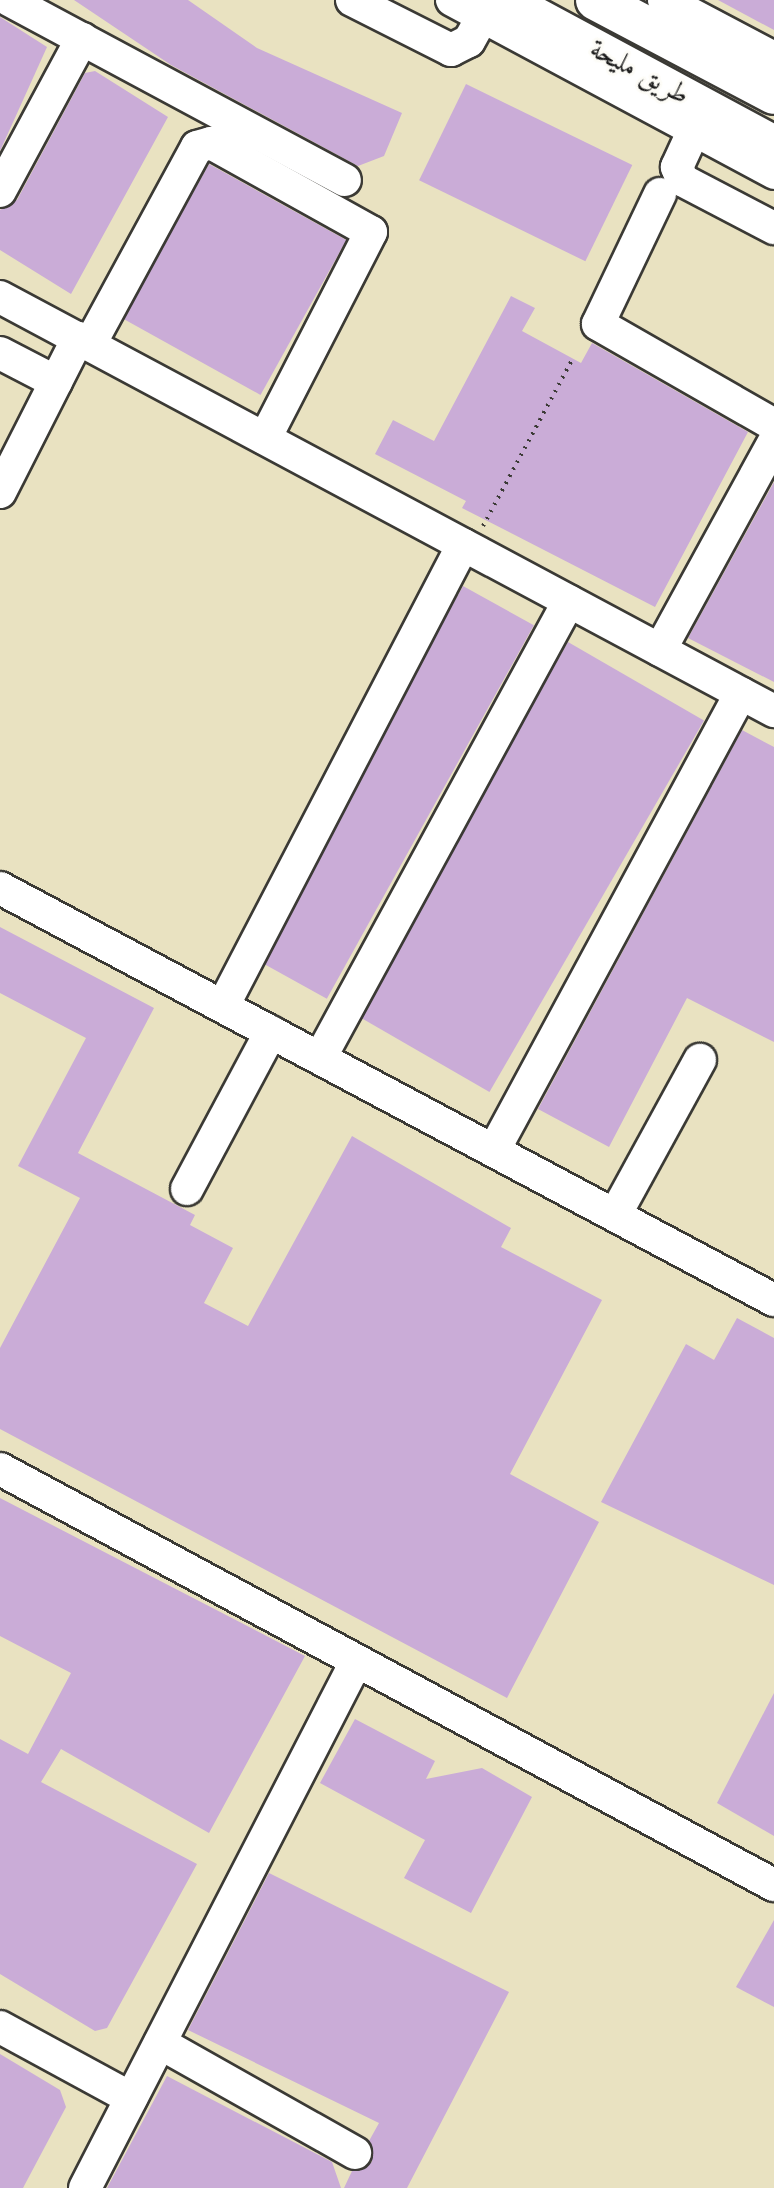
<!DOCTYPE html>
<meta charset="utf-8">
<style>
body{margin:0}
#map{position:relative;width:774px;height:2188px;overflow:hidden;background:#e9e2c1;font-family:"Old Standard TT",Amiri,serif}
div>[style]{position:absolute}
.building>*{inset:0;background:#caacd7;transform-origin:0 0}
.path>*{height:4px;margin-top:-2px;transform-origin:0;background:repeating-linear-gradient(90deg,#3b3a35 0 2px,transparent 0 8px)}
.roads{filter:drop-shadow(2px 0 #3b3a35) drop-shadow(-2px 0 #3b3a35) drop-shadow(0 2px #3b3a35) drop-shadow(0 -2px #3b3a35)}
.minor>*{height:32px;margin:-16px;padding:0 16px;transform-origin:16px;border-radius:16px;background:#fff}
.major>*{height:40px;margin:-20px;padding:0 20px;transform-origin:20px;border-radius:20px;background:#fff}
span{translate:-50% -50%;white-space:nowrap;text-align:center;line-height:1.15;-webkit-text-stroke:6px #fdfcf7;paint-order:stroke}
.street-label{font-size:28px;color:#1c1c1c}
</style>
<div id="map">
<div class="building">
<div style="clip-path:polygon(74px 0,188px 0,257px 48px,402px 113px,384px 156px,358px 166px,171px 65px)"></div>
<div style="clip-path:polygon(718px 0,774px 0,774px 30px)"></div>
<div style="clip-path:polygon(0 17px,47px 47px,0 151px)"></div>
<div style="clip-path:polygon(95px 71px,168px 117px,71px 294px,0 250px,0 210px,17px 200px,85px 73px)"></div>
<div style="left:466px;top:84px;width:185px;height:107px;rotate:26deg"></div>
<div style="left:209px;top:164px;width:157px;height:177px;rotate:29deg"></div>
<div style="clip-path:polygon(511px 296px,535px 308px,522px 331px,581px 363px,592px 343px,748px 432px,655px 607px,462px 508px,466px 501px,375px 454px,393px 420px,434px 441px)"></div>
<div style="clip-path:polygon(774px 482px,774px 682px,688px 638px)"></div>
<div style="left:463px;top:586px;width:81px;height:427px;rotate:29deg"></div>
<div style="left:568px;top:642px;width:157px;height:429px;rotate:30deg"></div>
<div style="clip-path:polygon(742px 730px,774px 747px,774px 1042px,687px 998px,609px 1147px,538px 1109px)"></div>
<div style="clip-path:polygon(0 927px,154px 1008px,78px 1153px,195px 1215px,190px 1225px,233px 1248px,204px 1303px,248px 1326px,352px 1136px,511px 1228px,501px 1247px,602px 1300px,510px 1474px,599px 1522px,507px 1698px,0 1429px,0 1348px,80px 1198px,18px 1166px,86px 1038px,0 993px)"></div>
<div style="clip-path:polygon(737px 1318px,774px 1338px,774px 1585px,601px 1502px,686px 1344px,714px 1360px)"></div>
<div style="clip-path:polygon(0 1498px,305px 1656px,209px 1833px,61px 1749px,41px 1782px,197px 1864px,107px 2028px,95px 2031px,0 1974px,0 1739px,28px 1754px,71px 1673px,0 1636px)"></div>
<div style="clip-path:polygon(774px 1693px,774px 1836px,717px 1803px)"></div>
<div style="clip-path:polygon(355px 1719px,435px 1761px,426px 1779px,482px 1768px,532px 1797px,471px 1913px,404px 1878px,425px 1840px,320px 1783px)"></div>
<div style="clip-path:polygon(269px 1873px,509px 1992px,407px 2188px,344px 2188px,352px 2171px,372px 2162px,369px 2141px,379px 2123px,188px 2030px)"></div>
<div style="clip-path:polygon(774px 1920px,774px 2007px,736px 1987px)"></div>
<div style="clip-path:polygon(0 2054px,60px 2090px,66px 2107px,23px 2188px,0 2188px)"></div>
<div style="clip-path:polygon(167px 2076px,332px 2162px,341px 2188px,107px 2188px)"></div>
</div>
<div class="path">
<div style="left:483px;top:526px;width:188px;rotate:-61.8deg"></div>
</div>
<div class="roads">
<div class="minor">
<div style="left:9px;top:0;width:381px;rotate:28.2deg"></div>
<div style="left:352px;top:0;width:111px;rotate:26.8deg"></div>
<div style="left:451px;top:50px;width:20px;rotate:-27deg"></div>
<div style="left:469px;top:41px;width:29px;rotate:-61deg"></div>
<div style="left:452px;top:0;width:366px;rotate:28.2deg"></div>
<div style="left:664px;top:0;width:124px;rotate:27.8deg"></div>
<div style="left:694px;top:130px;width:41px;rotate:114.7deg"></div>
<div style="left:677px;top:167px;width:14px;rotate:69deg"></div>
<div style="left:682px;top:180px;width:104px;rotate:27.6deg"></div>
<div style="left:0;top:191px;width:173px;rotate:-61.7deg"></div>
<div style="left:660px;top:194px;width:144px;rotate:115.5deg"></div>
<div style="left:598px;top:324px;width:203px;rotate:29.8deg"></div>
<div style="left:0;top:297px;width:878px;rotate:28.14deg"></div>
<div style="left:90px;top:344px;width:224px;rotate:-61.5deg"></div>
<div style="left:197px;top:147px;width:15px;rotate:-16deg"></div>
<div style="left:211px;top:143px;width:183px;rotate:29.1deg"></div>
<div style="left:371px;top:232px;width:232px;rotate:117.2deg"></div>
<div style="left:0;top:353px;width:63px;rotate:27.4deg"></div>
<div style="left:0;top:492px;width:173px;rotate:-63.1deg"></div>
<div style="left:660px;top:650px;width:237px;rotate:-61.3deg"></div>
<div style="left:0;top:888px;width:877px;rotate:28.03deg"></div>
<div style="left:223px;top:1006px;width:520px;rotate:-62.5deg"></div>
<div style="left:320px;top:1058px;width:520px;rotate:-61.42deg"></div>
<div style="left:494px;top:1150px;width:519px;rotate:-61.61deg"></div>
<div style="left:187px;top:1189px;width:178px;rotate:-61.9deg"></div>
<div style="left:615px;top:1215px;width:177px;rotate:-61.3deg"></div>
<div style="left:0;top:1469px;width:879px;rotate:28.26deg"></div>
<div style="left:0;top:2027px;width:149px;rotate:28.5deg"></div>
<div style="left:160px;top:2043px;width:224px;rotate:29.4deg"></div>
<div style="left:85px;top:2188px;width:592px;rotate:-62.74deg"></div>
</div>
<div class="major">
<div style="left:503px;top:0;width:308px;rotate:28.3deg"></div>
<div style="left:596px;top:0;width:201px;rotate:27.8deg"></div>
</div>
</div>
<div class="street-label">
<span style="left:639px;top:73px;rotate:28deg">طريق مليحة</span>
</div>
</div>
